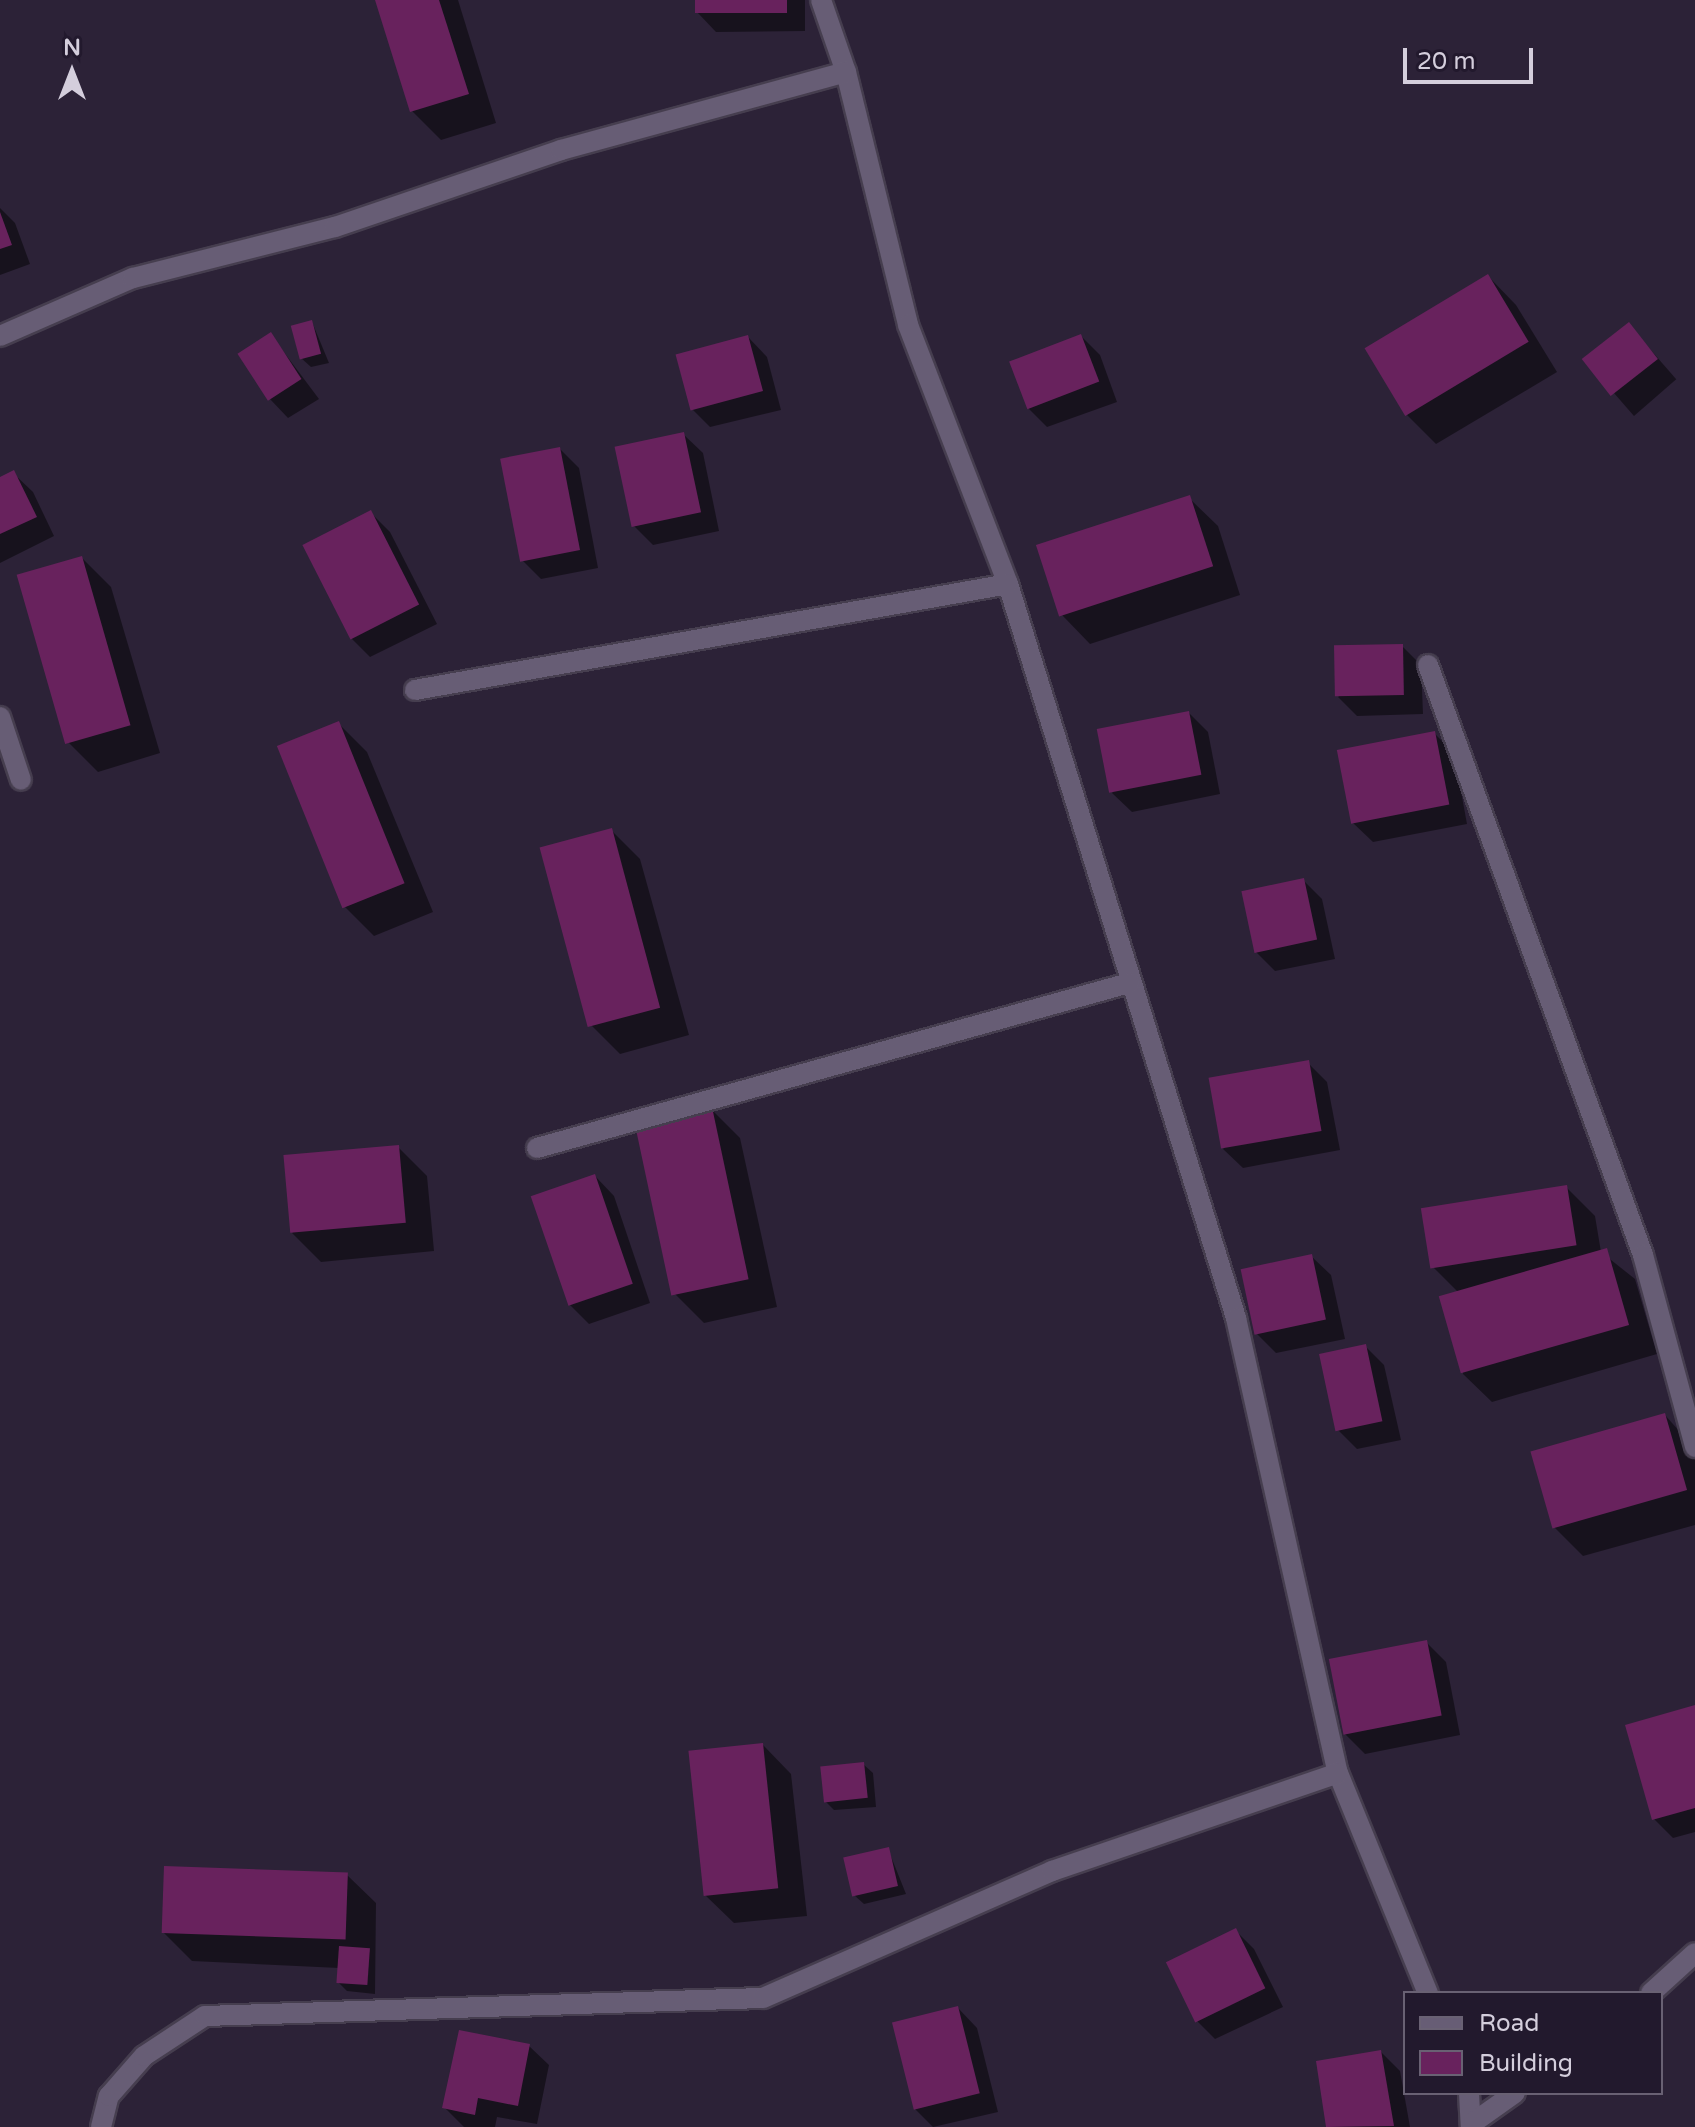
<!DOCTYPE html>
<style>
body{margin:0}
#map{position:relative;width:1695px;height:2127px;overflow:hidden;background:#2c2237;font-family:"Varela Round",sans-serif}
div>[style]{position:absolute}
.shadow>*{inset:0;background:#0007;transform-origin:0 0}
.building>*{inset:0;background:#68225d;transform-origin:0 0}
.roads{filter:drop-shadow(2px 0 #463e4f) drop-shadow(-2px 0 #463e4f) drop-shadow(0 2px #463e4f) drop-shadow(0 -2px #463e4f)}
.minor>*{height:20px;margin:-10px;padding:0 10px;transform-origin:10px;border-radius:10px;background:#675d75}
span{translate:-50% -50%;white-space:nowrap;text-align:center;line-height:1.15;-webkit-text-stroke:7px #22192d;paint-order:stroke}
.legend{position:absolute;left:1403px;top:1991px;width:260px;height:104px;box-sizing:border-box;background:#22192d;border:2px solid #696173;margin:0;padding:10px 14px;list-style:none;font-size:24px;color:#d4cedc}
.legend li{display:flex;align-items:center;gap:16px;height:40px}
.legend b{width:40px;border:2px solid #696173}
.north{position:absolute;left:32px;top:32px;width:80px;height:80px;-webkit-text-stroke:6px #22192d;paint-order:stroke;rotate:0deg;font-size:22px;font-weight:700;line-height:32px;text-align:center;color:#d4cedc}
.north::after{content:'';display:block;margin:auto;width:28px;height:36px;background:#d4cedc;clip-path:polygon(50% 0,100% 100%,50% 72%,0 100%)}
.scale{position:absolute;left:1403px;top:48px;width:130px;height:36px;box-sizing:border-box;border:4px solid #d4cedc;border-top:0;padding-left:10px;font-size:24px;line-height:28px;white-space:nowrap;color:#d4cedc;-webkit-text-stroke:6px #22192d;paint-order:stroke}
</style>
<div id="map">
<div class="shadow">
<div style="clip-path:polygon(377px 0,458px 0,496px 123px,441px 140px,412px 111px)"></div>
<div style="clip-path:polygon(697px 0,805px 0,805px 31px,716px 32px,697px 12px)"></div>
<div style="clip-path:polygon(0 208px,15px 223px,30px 264px,0 275px)"></div>
<div style="clip-path:polygon(1488px 276px,1516px 305px,1557px 372px,1436px 444px,1407px 415px)"></div>
<div style="clip-path:polygon(312px 322px,329px 363px,311px 367px,301px 358px)"></div>
<div style="left:1629px;top:325px;width:72px;height:56px;rotate:49deg"></div>
<div style="clip-path:polygon(271px 335px,319px 399px,288px 418px,269px 398px)"></div>
<div style="clip-path:polygon(1081px 336px,1100px 355px,1117px 402px,1047px 427px,1028px 408px)"></div>
<div style="clip-path:polygon(748px 337px,767px 357px,781px 410px,710px 427px,691px 408px)"></div>
<div style="clip-path:polygon(683px 434px,703px 453px,719px 531px,653px 545px,634px 526px)"></div>
<div style="clip-path:polygon(560px 449px,579px 468px,598px 568px,541px 579px,522px 560px)"></div>
<div style="clip-path:polygon(13px 473px,33px 492px,54px 536px,0 563px,0 479px)"></div>
<div style="clip-path:polygon(1189px 498px,1218px 526px,1240px 595px,1090px 644px,1062px 615px)"></div>
<div style="clip-path:polygon(371px 513px,390px 532px,437px 624px,370px 657px,351px 638px)"></div>
<div style="clip-path:polygon(82px 558px,111px 587px,160px 753px,98px 772px,69px 743px)"></div>
<div style="clip-path:polygon(1402px 646px,1421px 665px,1423px 714px,1357px 716px,1338px 697px)"></div>
<div style="clip-path:polygon(1189px 713px,1208px 732px,1220px 794px,1132px 812px,1112px 793px)"></div>
<div style="clip-path:polygon(338px 723px,367px 752px,433px 912px,374px 936px,345px 907px)"></div>
<div style="clip-path:polygon(1434px 733px,1454px 753px,1467px 824px,1373px 842px,1353px 823px)"></div>
<div style="clip-path:polygon(611px 830px,640px 859px,689px 1035px,620px 1054px,591px 1025px)"></div>
<div style="clip-path:polygon(1303px 880px,1322px 899px,1335px 959px,1275px 971px,1256px 952px)"></div>
<div style="clip-path:polygon(1308px 1063px,1327px 1082px,1340px 1150px,1243px 1168px,1223px 1149px)"></div>
<div style="clip-path:polygon(711px 1109px,740px 1138px,777px 1307px,704px 1323px,675px 1294px)"></div>
<div style="clip-path:polygon(398px 1147px,427px 1176px,434px 1251px,321px 1262px,292px 1233px)"></div>
<div style="clip-path:polygon(595px 1176px,614px 1196px,650px 1303px,589px 1324px,569px 1304px)"></div>
<div style="clip-path:polygon(1567px 1188px,1595px 1216px,1601px 1252px,1635px 1279px,1657px 1354px,1492px 1402px,1463px 1374px,1460px 1294px,1432px 1266px)"></div>
<div style="clip-path:polygon(1311px 1256px,1331px 1275px,1345px 1339px,1276px 1353px,1257px 1334px)"></div>
<div style="clip-path:polygon(1365px 1346px,1384px 1365px,1401px 1440px,1357px 1449px,1338px 1430px)"></div>
<div style="clip-path:polygon(1665px 1415px,1695px 1449px,1695px 1525px,1583px 1556px,1554px 1527px)"></div>
<div style="clip-path:polygon(1427px 1643px,1446px 1662px,1460px 1735px,1365px 1754px,1345px 1734px)"></div>
<div style="clip-path:polygon(1695px 1707px,1695px 1832px,1673px 1838px,1654px 1819px)"></div>
<div style="clip-path:polygon(763px 1745px,791px 1774px,807px 1916px,734px 1923px,705px 1895px)"></div>
<div style="clip-path:polygon(863px 1764px,873px 1773px,876px 1807px,834px 1810px,825px 1801px)"></div>
<div style="clip-path:polygon(888px 1849px,906px 1894px,864px 1904px,854px 1895px)"></div>
<div style="clip-path:polygon(347px 1875px,376px 1903px,375px 1994px,347px 1991px,338px 1982px,339px 1968px,192px 1961px,164px 1933px)"></div>
<div style="clip-path:polygon(1235px 1930px,1254px 1949px,1283px 2007px,1215px 2039px,1196px 2020px)"></div>
<div style="clip-path:polygon(958px 2008px,977px 2028px,998px 2112px,933px 2127px,915px 2109px)"></div>
<div style="clip-path:polygon(529px 2046px,549px 2065px,537px 2124px,497px 2117px,495px 2127px,464px 2127px,445px 2108px)"></div>
<div style="clip-path:polygon(1381px 2052px,1400px 2071px,1410px 2127px,1328px 2127px,1318px 2062px)"></div>
</div>
<div class="building">
<div style="clip-path:polygon(375px 0,439px 0,469px 94px,410px 112px)"></div>
<div style="left:695px;top:0;width:92px;height:13px"></div>
<div style="clip-path:polygon(0 212px,12px 245px,0 249px)"></div>
<div style="left:1488px;top:274px;width:79px;height:144px;rotate:59deg"></div>
<div style="left:312px;top:320px;width:35px;height:22px;rotate:75deg"></div>
<div style="left:1629px;top:322px;width:47px;height:60px;rotate:52deg"></div>
<div style="left:271px;top:332px;width:56px;height:40px;rotate:57deg"></div>
<div style="left:1081px;top:334px;width:51px;height:77px;rotate:69deg"></div>
<div style="left:748px;top:335px;width:58px;height:75px;rotate:75deg"></div>
<div style="left:684px;top:432px;width:82px;height:71px;rotate:78deg"></div>
<div style="left:560px;top:447px;width:105px;height:61px;rotate:79deg"></div>
<div style="clip-path:polygon(14px 470px,37px 517px,0 534px,0 477px)"></div>
<div style="left:1190px;top:495px;width:75px;height:162px;rotate:72deg"></div>
<div style="left:371px;top:510px;width:106px;height:77px;rotate:63deg"></div>
<div style="left:82px;top:556px;width:176px;height:68px;rotate:74deg"></div>
<div style="left:1403px;top:644px;width:51px;height:69px;rotate:89deg"></div>
<div style="left:1189px;top:711px;width:65px;height:94px;rotate:79deg"></div>
<div style="left:339px;top:721px;width:175px;height:67px;rotate:68deg"></div>
<div style="left:1435px;top:731px;width:75px;height:100px;rotate:79deg"></div>
<div style="left:612px;top:828px;width:186px;height:75px;rotate:75deg"></div>
<div style="left:1304px;top:878px;width:63px;height:64px;rotate:78deg"></div>
<div style="left:1309px;top:1060px;width:72px;height:102px;rotate:80deg"></div>
<div style="left:712px;top:1107px;width:176px;height:79px;rotate:78deg"></div>
<div style="left:399px;top:1145px;width:78px;height:116px;rotate:85deg"></div>
<div style="left:595px;top:1174px;width:116px;height:68px;rotate:71deg"></div>
<div style="left:1567px;top:1185px;width:61px;height:148px;rotate:81deg"></div>
<div style="left:1607px;top:1248px;width:80px;height:175px;rotate:74deg"></div>
<div style="left:1312px;top:1254px;width:67px;height:73px;rotate:78deg"></div>
<div style="left:1366px;top:1344px;width:79px;height:48px;rotate:78deg"></div>
<div style="left:1665px;top:1413px;width:80px;height:140px;rotate:74deg"></div>
<div style="left:1427px;top:1640px;width:77px;height:100px;rotate:79deg"></div>
<div style="clip-path:polygon(1695px 1705px,1695px 1808px,1652px 1820px,1625px 1725px)"></div>
<div style="left:763px;top:1743px;width:146px;height:75px;rotate:84deg"></div>
<div style="left:864px;top:1762px;width:36px;height:44px;rotate:84deg"></div>
<div style="left:889px;top:1847px;width:40px;height:47px;rotate:77deg"></div>
<div style="left:164px;top:1866px;width:184px;height:67px;rotate:2deg"></div>
<div style="left:1236px;top:1928px;width:67px;height:78px;rotate:64deg"></div>
<div style="left:339px;top:1946px;width:31px;height:37px;rotate:4deg"></div>
<div style="left:958px;top:2006px;width:90px;height:68px;rotate:76deg"></div>
<div style="clip-path:polygon(459px 2030px,530px 2044px,518px 2106px,478px 2098px,475px 2115px,442px 2108px)"></div>
<div style="clip-path:polygon(1381px 2050px,1394px 2126px,1326px 2127px,1316px 2061px)"></div>
</div>
<div class="roads">
<div class="minor">
<div style="left:821px;top:0;width:76px;rotate:70.9deg"></div>
<div style="left:846px;top:72px;width:260px;rotate:76.2deg"></div>
<div style="left:908px;top:325px;width:278px;rotate:68.9deg"></div>
<div style="left:1008px;top:584px;width:769px;rotate:72.74deg"></div>
<div style="left:1236px;top:1318px;width:466px;rotate:77.4deg"></div>
<div style="left:1338px;top:1773px;width:238px;rotate:67.8deg"></div>
<div style="left:0;top:336px;width:145px;rotate:-23.6deg"></div>
<div style="left:133px;top:278px;width:208px;rotate:-14.2deg"></div>
<div style="left:335px;top:227px;width:239px;rotate:-18.8deg"></div>
<div style="left:561px;top:150px;width:295px;rotate:-15.3deg"></div>
<div style="left:1428px;top:665px;width:628px;rotate:69.98deg"></div>
<div style="left:1643px;top:1255px;width:199px;rotate:74.8deg"></div>
<div style="left:415px;top:690px;width:602px;rotate:-10.13deg"></div>
<div style="left:0;top:717px;width:66px;rotate:71.6deg"></div>
<div style="left:537px;top:1148px;width:615px;rotate:-15.57deg"></div>
<div style="left:1651px;top:1993px;width:59px;rotate:-42.3deg"></div>
<div style="left:1469px;top:2093px;width:34px;rotate:87deg"></div>
<div style="left:1474px;top:2122px;width:50px;rotate:-35.3deg"></div>
<div style="left:101px;top:2127px;width:32px;rotate:-76deg"></div>
<div style="left:109px;top:2096px;width:53px;rotate:-48.8deg"></div>
<div style="left:144px;top:2056px;width:73px;rotate:-33.3deg"></div>
<div style="left:205px;top:2016px;width:558px;rotate:-1.85deg"></div>
<div style="left:763px;top:1998px;width:316px;rotate:-23.7deg"></div>
<div style="left:1052px;top:1871px;width:302px;rotate:-18.9deg"></div>
</div>
</div>
<ul class="legend">
<li><b style="height:10px;background:#675d75"></b>Road</li>
<li><b style="height:22px;background:#68225d"></b>Building</li>
</ul>
<div class="north">N</div>
<div class="scale">20 m</div>
</div>
